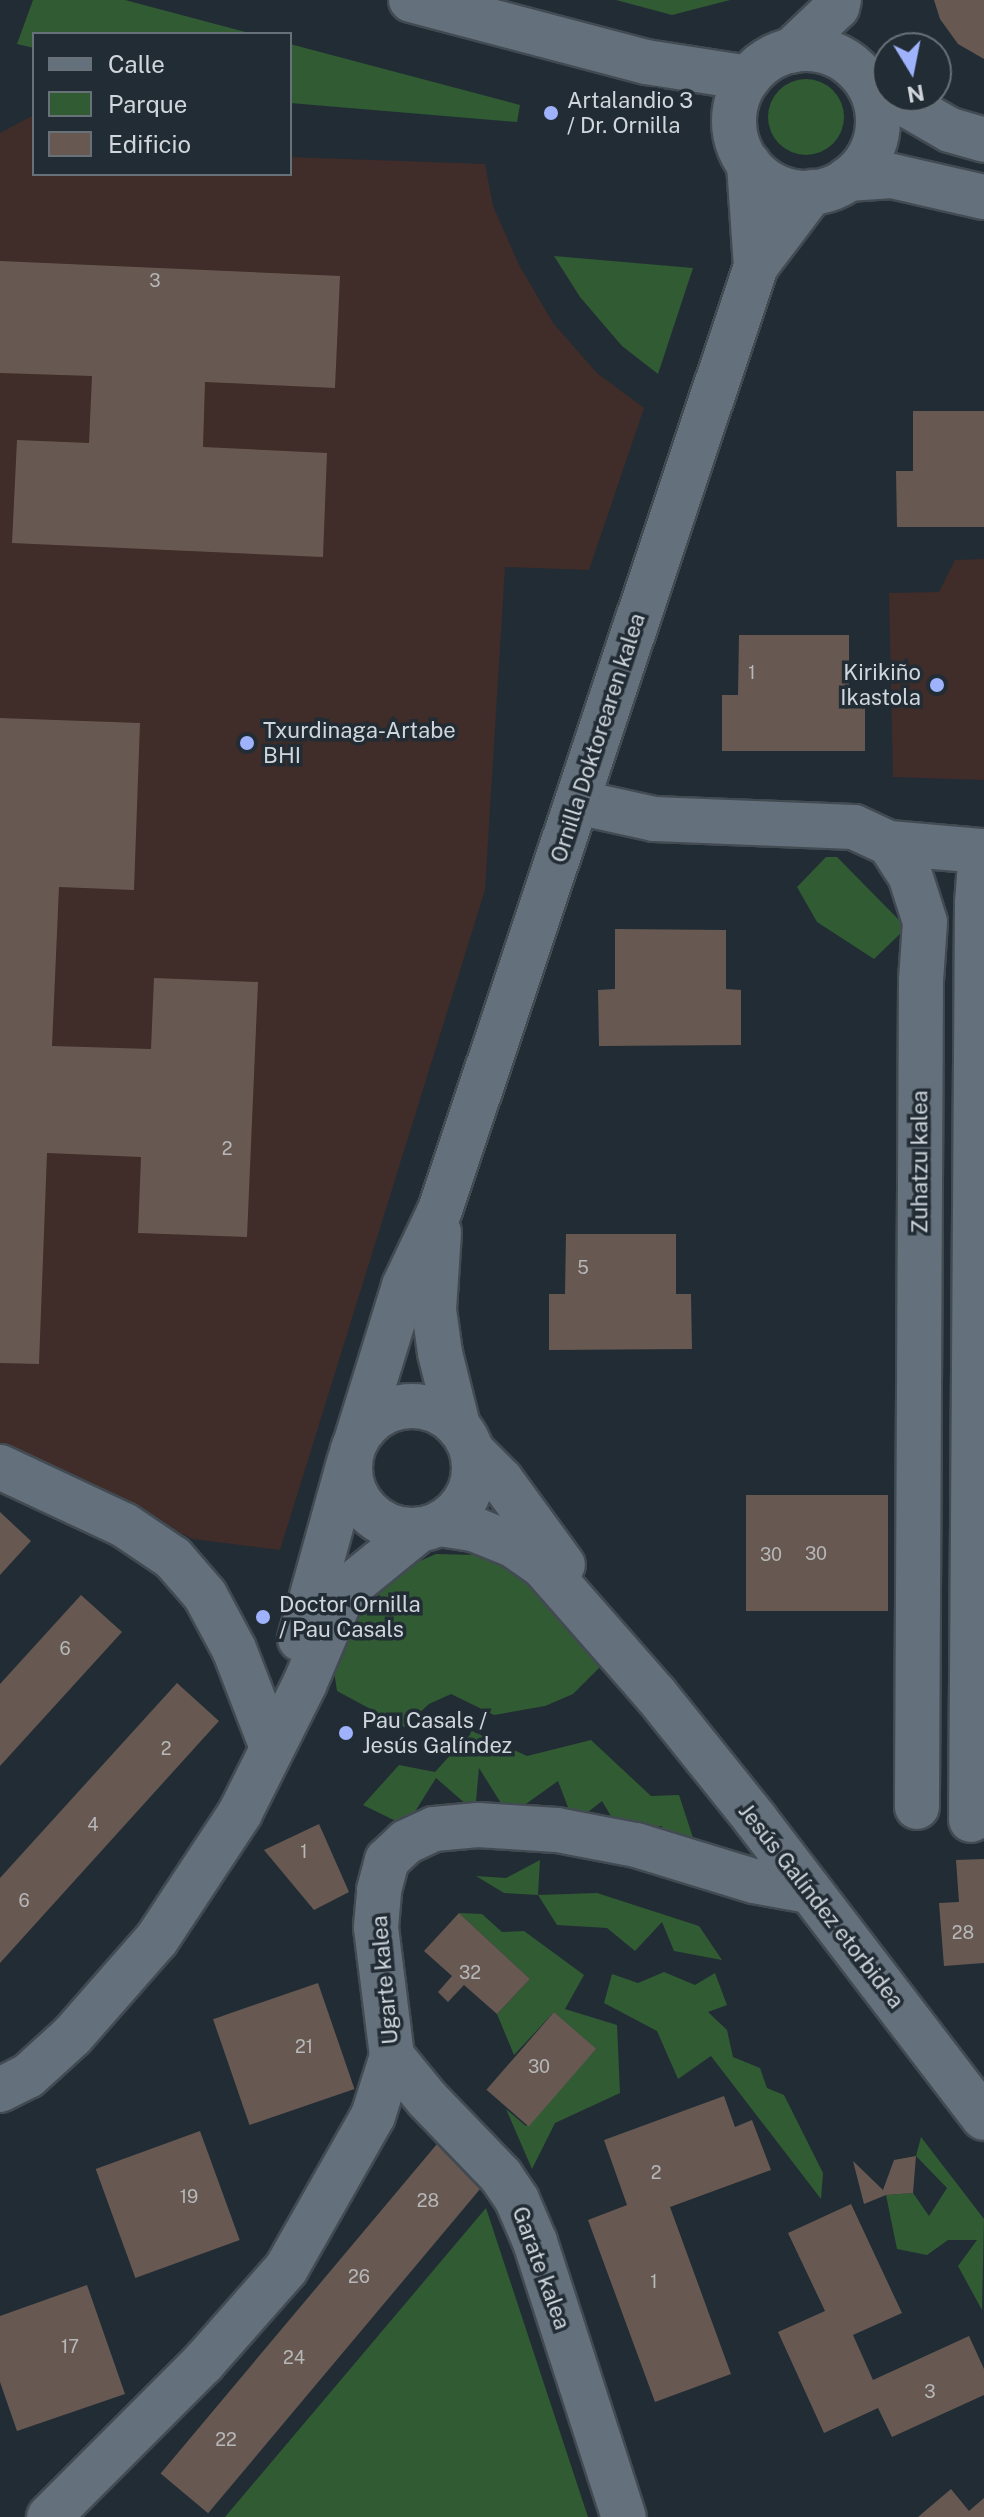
<!DOCTYPE html>
<meta charset="utf-8">
<style>
body{margin:0}
#map{position:relative;width:984px;height:2517px;overflow:hidden;background:#222c35;font-family:"Public Sans",sans-serif}
div>[style]{position:absolute}
.education>*{inset:0;background:#402c28}
.green>*{inset:0;background:#305b33}
.round{border-radius:50%}
.building>*{inset:0;background:#675951;transform-origin:0 0}
.roads{filter:drop-shadow(2px 0 #424a52) drop-shadow(-2px 0 #424a52) drop-shadow(0 2px #424a52) drop-shadow(0 -2px #424a52)}
.minor>*{height:44px;margin:-22px;padding:0 22px;transform-origin:22px;border-radius:22px;background:#64707b}
.minor>.ring{margin:-22px;padding:0;box-sizing:content-box;background:none;border:44px solid #64707b;border-radius:50%}
.dots>*{width:22px;height:22px;translate:-50% -50%;box-sizing:border-box;border:4px solid #222c35;border-radius:50%}
span{translate:-50% -50%;white-space:nowrap;text-align:center;line-height:1.15;-webkit-text-stroke:7px #222c35;paint-order:stroke}
.number-label{font-size:18px;color:#b6b7b9}
.number-label span{-webkit-text-stroke-width:0}
.poi-label{font-size:22px;color:#d0d6dc}
.left{translate:0 -50%;text-align:left}
.right{translate:-100% -50%;text-align:right}
.street-label{font-size:22px;color:#d0d6dc}
.legend{position:absolute;left:32px;top:32px;width:260px;height:144px;box-sizing:border-box;background:#222c35;border:2px solid #687078;margin:0;padding:10px 14px;list-style:none;font-size:24px;color:#d0d6dc}
.legend li{display:flex;align-items:center;gap:16px;height:40px}
.legend b{width:40px;border:2px solid #687078}
.north{position:absolute;left:872px;top:32px;width:80px;height:80px;box-sizing:border-box;background:#222c35;border:2px solid #687078;border-radius:50%;rotate:170deg;font-size:22px;font-weight:700;line-height:32px;text-align:center;color:#d0d6dc}
.north::after{content:'';display:block;margin:auto;width:28px;height:36px;background:#9fb3fd;clip-path:polygon(50% 0,100% 100%,50% 72%,0 100%)}
</style>
<div id="map">
<div class="education">
<div style="clip-path:polygon(34px 115px,34px 174px,290px 174px,290px 157px,485px 164px,493px 206px,519px 265px,553px 323px,597px 373px,644px 408px,589px 570px,505px 567px,485px 890px,280px 1550px,193px 1539px,0 1446px,0 133px)"></div>
<div style="clip-path:polygon(984px 559px,984px 780px,893px 777px,889px 593px,939px 592px,955px 560px)"></div>
</div>
<div class="green">
<div style="clip-path:polygon(33px 0,125px 0,253px 34px,34px 34px,34px 48px,17px 44px)"></div>
<div style="clip-path:polygon(616px 0,730px 0,672px 15px)"></div>
<div style="clip-path:polygon(290px 44px,520px 105px,517px 122px,290px 103px)"></div>
<div class="round" style="left:768px;top:79px;width:76px;height:76px"></div>
<div style="clip-path:polygon(554px 256px,693px 268px,658px 374px,622px 346px,580px 297px)"></div>
<div style="clip-path:polygon(826px 857px,837px 857px,902px 923px,901px 933px,874px 959px,817px 922px,797px 887px)"></div>
<div style="clip-path:polygon(436px 1554px,476px 1555px,516px 1565px,602px 1665px,573px 1694px,545px 1706px,494px 1715px,451px 1694px,429px 1704px,404px 1727px,337px 1691px,334px 1671px,358px 1609px,390px 1574px)"></div>
<div style="clip-path:polygon(472px 1731px,527px 1756px,591px 1740px,651px 1796px,679px 1795px,697px 1850px,660px 1840px,662px 1826px,618px 1828px,602px 1801px,574px 1823px,558px 1781px,509px 1816px,479px 1768px,475px 1812px,436px 1778px,406px 1826px,363px 1805px,399px 1765px,435px 1772px)"></div>
<div style="clip-path:polygon(540px 1860px,538px 1895px,597px 1893px,699px 1926px,722px 1960px,674px 1951px,662px 1922px,635px 1951px,607px 1928px,557px 1925px,538px 1895px,504px 1893px,476px 1876px,506px 1878px)"></div>
<div style="clip-path:polygon(459px 1913px,482px 1914px,502px 1932px,524px 1931px,584px 1975px,565px 2009px,617px 2025px,620px 2093px,555px 2123px,532px 2169px,506px 2109px,526px 2126px,596px 2049px,554px 2012px,514px 2055px,497px 2014px,530px 1979px)"></div>
<div style="clip-path:polygon(664px 1972px,695px 1985px,715px 1973px,727px 2005px,708px 2012px,727px 2030px,733px 2057px,760px 2068px,767px 2088px,784px 2095px,823px 2173px,821px 2199px,711px 2056px,678px 2079px,657px 2031px,604px 2003px,612px 1974px,638px 1983px)"></div>
<div style="clip-path:polygon(921px 2137px,984px 2219px,982px 2310px,958px 2266px,977px 2240px,948px 2240px,927px 2255px,897px 2249px,886px 2195px,913px 2193px,929px 2216px,947px 2188px,916px 2156px)"></div>
<div style="clip-path:polygon(486px 2208px,588px 2517px,225px 2517px)"></div>
</div>
<div class="building">
<div style="clip-path:polygon(934px 0,984px 0,984px 59px,958px 44px,940px 19px)"></div>
<div style="clip-path:polygon(0 261px,340px 276px,335px 388px,205px 382px,203px 447px,327px 453px,323px 557px,12px 543px,17px 440px,89px 443px,92px 376px,0 373px)"></div>
<div style="clip-path:polygon(913px 411px,984px 411px,984px 527px,897px 527px,896px 471px,913px 471px)"></div>
<div style="clip-path:polygon(739px 635px,849px 635px,849px 695px,865px 695px,865px 751px,722px 751px,722px 695px,738px 695px)"></div>
<div style="clip-path:polygon(0 718px,140px 723px,134px 890px,59px 887px,52px 1046px,151px 1049px,154px 978px,258px 982px,247px 1237px,138px 1233px,141px 1157px,47px 1153px,39px 1364px,0 1363px)"></div>
<div style="clip-path:polygon(615px 929px,726px 930px,726px 989px,741px 990px,741px 1045px,599px 1046px,598px 990px,615px 989px)"></div>
<div style="clip-path:polygon(566px 1234px,676px 1234px,676px 1294px,691px 1294px,692px 1349px,549px 1350px,549px 1294px,565px 1294px)"></div>
<div style="left:746px;top:1495px;width:142px;height:116px"></div>
<div style="clip-path:polygon(0 1512px,31px 1541px,0 1575px)"></div>
<div style="clip-path:polygon(81px 1595px,122px 1632px,0 1766px,0 1684px)"></div>
<div style="clip-path:polygon(177px 1683px,219px 1721px,0 1963px,0 1878px)"></div>
<div style="clip-path:polygon(319px 1824px,349px 1892px,314px 1910px,264px 1850px)"></div>
<div style="clip-path:polygon(984px 1859px,984px 1963px,944px 1966px,939px 1903px,959px 1902px,956px 1860px)"></div>
<div style="clip-path:polygon(459px 1913px,530px 1979px,497px 2014px,464px 1985px,448px 2002px,438px 1992px,452px 1976px,424px 1951px)"></div>
<div style="left:318px;top:1983px;width:112px;height:111px;rotate:71deg"></div>
<div style="left:554px;top:2012px;width:56px;height:103px;rotate:41deg"></div>
<div style="clip-path:polygon(724px 2096px,735px 2127px,752px 2120px,771px 2170px,670px 2207px,731px 2374px,655px 2402px,588px 2220px,627px 2205px,604px 2140px)"></div>
<div style="left:200px;top:2131px;width:116px;height:111px;rotate:70deg"></div>
<div style="left:437px;top:2144px;width:62px;height:430px;rotate:40deg"></div>
<div style="clip-path:polygon(916px 2156px,913px 2193px,886px 2195px,864px 2204px,853px 2161px,883px 2190px,894px 2160px)"></div>
<div style="clip-path:polygon(851px 2204px,902px 2313px,853px 2335px,873px 2380px,969px 2336px,984px 2369px,984px 2395px,892px 2437px,878px 2408px,824px 2433px,778px 2332px,825px 2311px,788px 2233px)"></div>
<div style="clip-path:polygon(87px 2285px,125px 2394px,17px 2431px,0 2382px,0 2316px)"></div>
<div style="clip-path:polygon(951px 2489px,969px 2511px,984px 2498px,984px 2517px,918px 2517px)"></div>
</div>
<div class="roads">
<div class="minor">
<div style="left:411px;top:0;width:243px;rotate:14.8deg"></div>
<div style="left:646px;top:62px;width:104px;rotate:8.8deg"></div>
<div class="ring" style="left:734px;top:49px;width:100px;height:100px"></div>
<div style="left:791px;top:51px;width:64px;rotate:-43.7deg"></div>
<div style="left:837px;top:7px;width:7px;rotate:-74deg"></div>
<div style="left:891px;top:96px;width:68px;rotate:30deg"></div>
<div style="left:950px;top:130px;width:35px;rotate:16deg"></div>
<div style="left:749px;top:164px;width:102px;rotate:86.1deg"></div>
<div style="left:848px;top:179px;width:44px;rotate:-3.9deg"></div>
<div style="left:892px;top:176px;width:94px;rotate:12.9deg"></div>
<div style="left:577px;top:802px;width:79px;rotate:12.4deg"></div>
<div style="left:654px;top:819px;width:200px;rotate:2.3deg"></div>
<div style="left:854px;top:827px;width:38px;rotate:25deg"></div>
<div style="left:889px;top:843px;width:38px;rotate:57deg"></div>
<div style="left:910px;top:875px;width:49px;rotate:72.3deg"></div>
<div style="left:925px;top:922px;width:59px;rotate:93.9deg"></div>
<div style="left:921px;top:981px;width:826px;rotate:90.28deg"></div>
<div style="left:889px;top:843px;width:92px;rotate:5deg"></div>
<div style="left:981px;top:851px;width:52px;rotate:94.4deg"></div>
<div style="left:977px;top:903px;width:917px;rotate:90.37deg"></div>
<div style="left:439px;top:1232px;width:78px;rotate:93.7deg"></div>
<div style="left:434px;top:1310px;width:43px;rotate:82.1deg"></div>
<div style="left:440px;top:1353px;width:75px;rotate:76.1deg"></div>
<div class="ring" style="left:350px;top:1406px;width:80px;height:80px"></div>
<div style="left:357px;top:1438px;width:159px;rotate:-72.8deg"></div>
<div style="left:404px;top:1286px;width:84px;rotate:-64.7deg"></div>
<div style="left:440px;top:1210px;width:995px;rotate:-71.49deg"></div>
<div style="left:756px;top:266px;width:93px;rotate:-52.9deg"></div>
<div style="left:473px;top:1452px;width:40px;rotate:45deg"></div>
<div style="left:501px;top:1480px;width:105px;rotate:53.9deg"></div>
<div style="left:0;top:1467px;width:137px;rotate:25.1deg"></div>
<div style="left:124px;top:1525px;width:59px;rotate:34deg"></div>
<div style="left:173px;top:1558px;width:49px;rotate:49.1deg"></div>
<div style="left:205px;top:1595px;width:61px;rotate:61.8deg"></div>
<div style="left:234px;top:1649px;width:103px;rotate:68.9deg"></div>
<div style="left:440px;top:1524px;width:36px;rotate:9deg"></div>
<div style="left:476px;top:1530px;width:40px;rotate:22deg"></div>
<div style="left:513px;top:1545px;width:38px;rotate:35deg"></div>
<div style="left:544px;top:1567px;width:170px;rotate:48.8deg"></div>
<div style="left:656px;top:1695px;width:160px;rotate:51.3deg"></div>
<div style="left:756px;top:1820px;width:375px;rotate:52.6deg"></div>
<div style="left:300px;top:1639px;width:184px;rotate:-74.5deg"></div>
<div style="left:392px;top:2056px;width:55px;rotate:50.9deg"></div>
<div style="left:427px;top:2099px;width:107px;rotate:46.1deg"></div>
<div style="left:501px;top:2176px;width:29px;rotate:56deg"></div>
<div style="left:517px;top:2200px;width:46px;rotate:66.8deg"></div>
<div style="left:535px;top:2242px;width:289px;rotate:72.1deg"></div>
<div style="left:0;top:2090px;width:31px;rotate:-27deg"></div>
<div style="left:28px;top:2076px;width:59px;rotate:-42.3deg"></div>
<div style="left:72px;top:2036px;width:129px;rotate:-48.8deg"></div>
<div style="left:157px;top:1939px;width:151px;rotate:-56.6deg"></div>
<div style="left:240px;top:1813px;width:145px;rotate:-63.4deg"></div>
<div style="left:305px;top:1683px;width:100px;rotate:-67deg"></div>
<div style="left:344px;top:1591px;width:97px;rotate:-39.1deg"></div>
<div style="left:49px;top:2517px;width:218px;rotate:-45deg"></div>
<div style="left:203px;top:2363px;width:125px;rotate:-48.6deg"></div>
<div style="left:286px;top:2269px;width:176px;rotate:-60.4deg"></div>
<div style="left:373px;top:2116px;width:63px;rotate:-72.4deg"></div>
<div style="left:392px;top:2056px;width:130px;rotate:-97.1deg"></div>
<div style="left:376px;top:1927px;width:37px;rotate:-85deg"></div>
<div style="left:379px;top:1890px;width:31px;rotate:-75deg"></div>
<div style="left:387px;top:1860px;width:26px;rotate:-43deg"></div>
<div style="left:406px;top:1842px;width:31px;rotate:-25deg"></div>
<div style="left:434px;top:1829px;width:44px;rotate:-5.2deg"></div>
<div style="left:478px;top:1825px;width:79px;rotate:3.6deg"></div>
<div style="left:557px;top:1830px;width:80px;rotate:10.8deg"></div>
<div style="left:636px;top:1845px;width:123px;rotate:17deg"></div>
<div style="left:754px;top:1881px;width:56px;rotate:10.3deg"></div>
</div>
</div>
<div class="dots">
<div style="left:551px;top:113px;background:#9fb3fd"></div>
<div style="left:937px;top:685px;background:#9fb3fd"></div>
<div style="left:247px;top:743px;background:#9fb3fd"></div>
<div style="left:263px;top:1617px;background:#9fb3fd"></div>
<div style="left:346px;top:1733px;background:#9fb3fd"></div>
</div>
<div class="number-label">
<span style="left:155px;top:281px">3</span>
<span style="left:752px;top:673px">1</span>
<span style="left:227px;top:1149px">2</span>
<span style="left:583px;top:1268px">5</span>
<span style="left:816px;top:1554px">30</span>
<span style="left:771px;top:1555px">30</span>
<span style="left:65px;top:1649px">6</span>
<span style="left:166px;top:1749px">2</span>
<span style="left:93px;top:1825px">4</span>
<span style="left:304px;top:1852px">1</span>
<span style="left:24px;top:1901px">6</span>
<span style="left:963px;top:1933px">28</span>
<span style="left:470px;top:1973px">32</span>
<span style="left:304px;top:2047px">21</span>
<span style="left:539px;top:2067px">30</span>
<span style="left:656px;top:2173px">2</span>
<span style="left:189px;top:2197px">19</span>
<span style="left:428px;top:2201px">28</span>
<span style="left:359px;top:2277px">26</span>
<span style="left:654px;top:2282px">1</span>
<span style="left:70px;top:2347px">17</span>
<span style="left:294px;top:2358px">24</span>
<span style="left:930px;top:2392px">3</span>
<span style="left:226px;top:2440px">22</span>
</div>
<div class="poi-label">
<span class="left" style="left:567px;top:113px">Artalandio 3<br>/ Dr. Ornilla</span>
<span class="right" style="left:921px;top:685px">Kirikiño<br>Ikastola</span>
<span class="left" style="left:263px;top:743px">Txurdinaga-Artabe<br>BHI</span>
<span class="left" style="left:279px;top:1617px">Doctor Ornilla<br>/ Pau Casals</span>
<span class="left" style="left:362px;top:1733px">Pau Casals /<br>Jesús Galíndez</span>
</div>
<div class="street-label">
<span style="left:598px;top:738px;rotate:-72deg">Ornilla Doktorearen kalea</span>
<span style="left:920px;top:1162px;rotate:-90deg">Zuhatzu kalea</span>
<span style="left:821px;top:1906px;rotate:52deg">Jesús Galíndez etorbidea</span>
<span style="left:385px;top:1980px;rotate:-95deg">Ugarte kalea</span>
<span style="left:541px;top:2268px;rotate:70deg">Garate kalea</span>
</div>
<ul class="legend">
<li><b style="height:10px;background:#64707b"></b>Calle</li>
<li><b style="height:22px;background:#305b33"></b>Parque</li>
<li><b style="height:22px;background:#675951"></b>Edificio</li>
</ul>
<div class="north">N</div>
</div>
